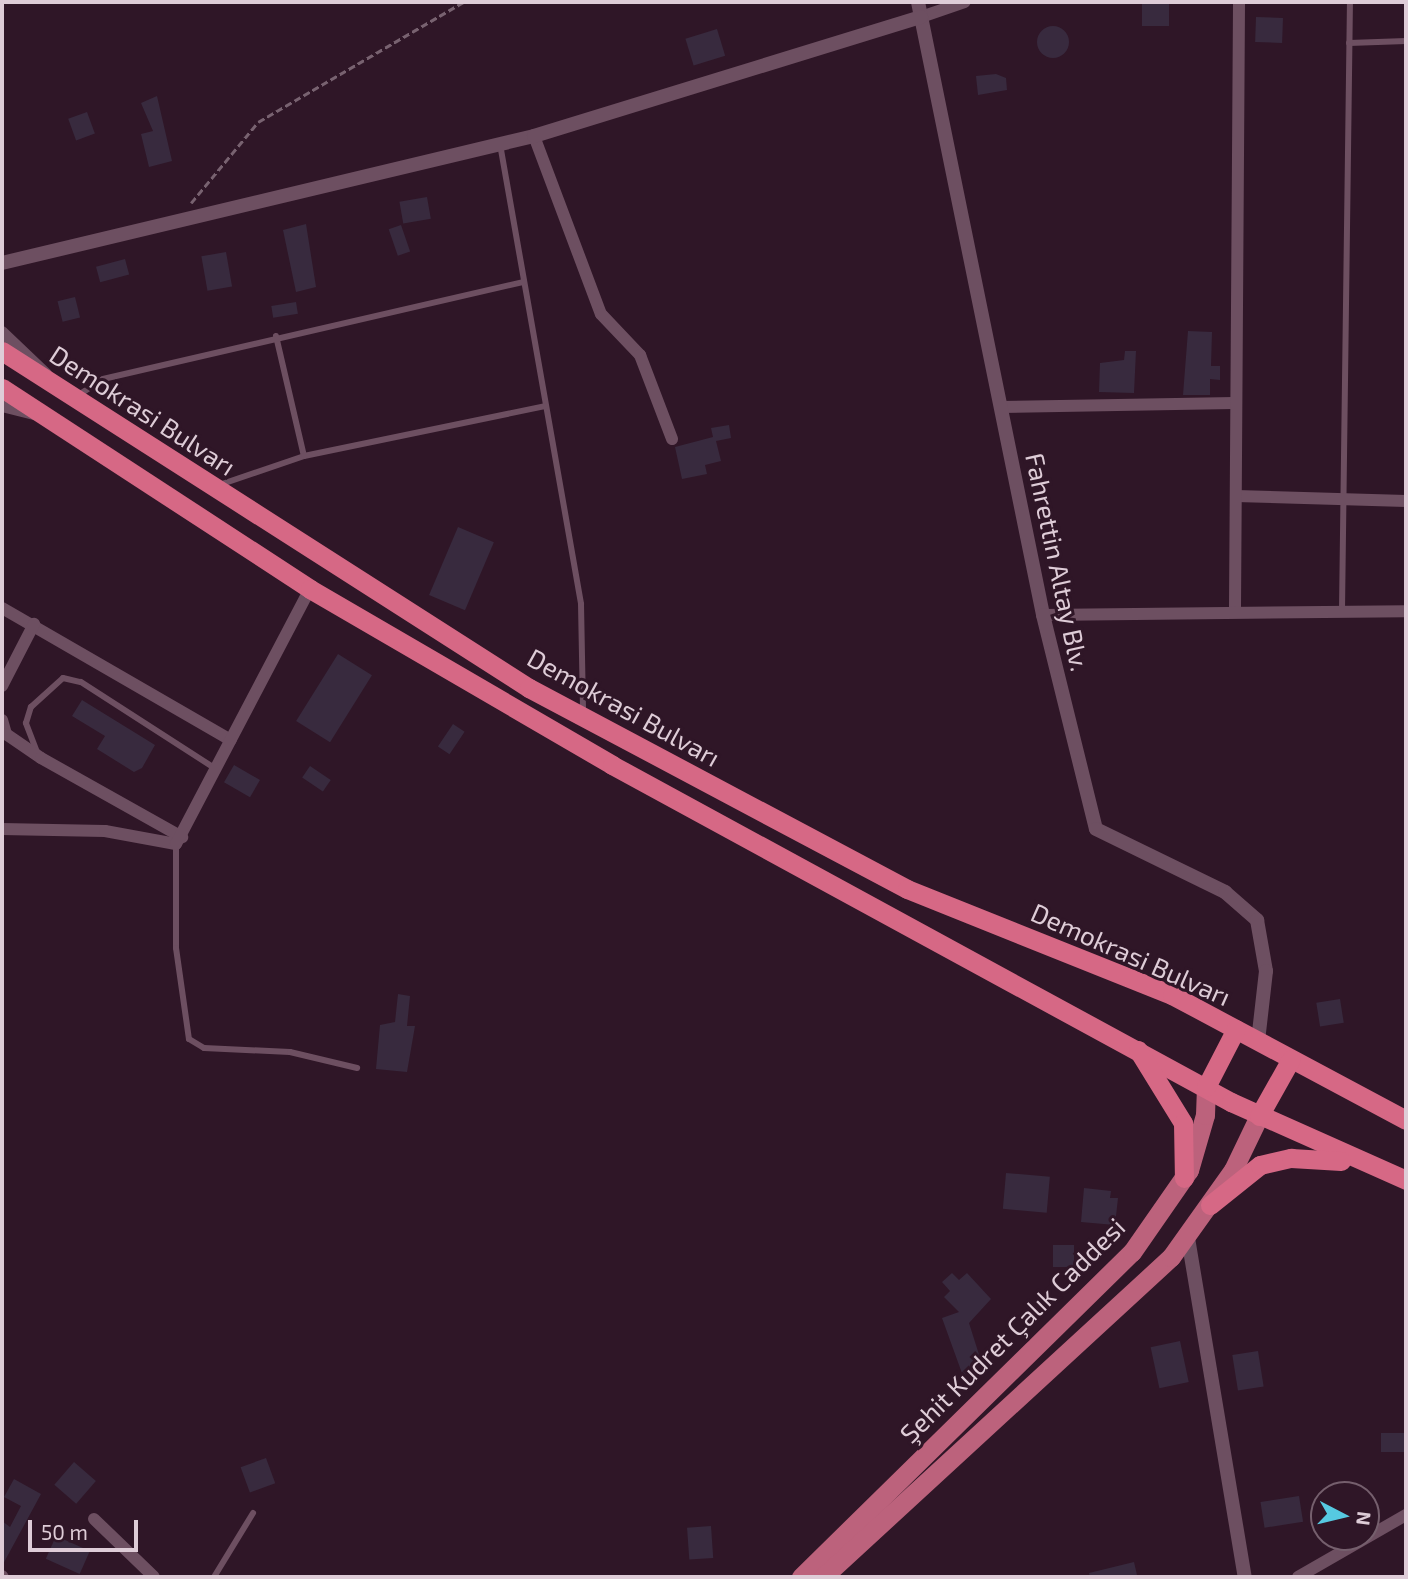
<!DOCTYPE html>
<meta charset="utf-8">
<style>
body{margin:0}
#map{position:relative;width:1408px;height:1579px;overflow:hidden;background:#2f1627;font-family:"Exo 2",sans-serif}
div>[style]{position:absolute}
.building>*{inset:0;background:#382a3e;transform-origin:0 0}
.round{border-radius:50%}
.path>*{height:2.5px;margin-top:-1.25px;transform-origin:0;background:repeating-linear-gradient(90deg,#786270 0 7px,transparent 0 10.5px)}
.service>*{height:6px;margin:-3px;padding:0 3px;transform-origin:3px;border-radius:3px;background:#6d4f61}
.minor>*{height:12px;margin:-6px;padding:0 6px;transform-origin:6px;border-radius:6px;background:#6d4f61}
.tertiary>*{height:14px;margin:-7px;padding:0 7px;transform-origin:7px;border-radius:7px;background:#6d4f61}
.primary>*{height:19px;margin:-9.5px;padding:0 9.5px;transform-origin:9.5px;border-radius:9.5px;background:#bc627c}
.trunk>*{height:19px;margin:-9.5px;padding:0 9.5px;transform-origin:9.5px;border-radius:9.5px;background:#d66885}
span{translate:-50% -50%;white-space:nowrap;text-align:center;line-height:1.15;-webkit-text-stroke:6px #2f1627;paint-order:stroke}
.street-label{font-size:26px;color:#deccd7}
.frame{position:absolute;inset:0;border:4px solid #deccd7;pointer-events:none}
.north{position:absolute;left:1310px;top:1481px;width:70px;height:70px;box-sizing:border-box;background:#2f1627;border:2px solid #755f6d;border-radius:50%;rotate:97deg;font-size:19px;font-weight:700;line-height:28px;text-align:center;color:#deccd7}
.north::after{content:'';display:block;margin:auto;width:24px;height:32px;background:#56c9e1;clip-path:polygon(50% 0,100% 100%,50% 72%,0 100%)}
.scale{position:absolute;left:28px;top:1520px;width:110px;height:32px;box-sizing:border-box;border:4px solid #deccd7;border-top:0;padding-left:9px;font-size:21px;line-height:24px;white-space:nowrap;color:#deccd7;-webkit-text-stroke:5px #2f1627;paint-order:stroke}
</style>
<div id="map">
<div class="building">
<div style="left:1142px;top:2px;width:27px;height:24px"></div>
<div style="left:1256px;top:17px;width:27px;height:25px;rotate:2deg"></div>
<div class="round" style="left:1037px;top:26px;width:32px;height:32px"></div>
<div style="left:717px;top:29px;width:28px;height:33px;rotate:73deg"></div>
<div style="clip-path:polygon(996px 74px,1006px 78px,1007px 90px,978px 95px,976px 76px)"></div>
<div style="clip-path:polygon(157px 96px,172px 161px,149px 167px,141px 134px,153px 131px,141px 103px)"></div>
<div style="left:87px;top:112px;width:23px;height:20px;rotate:70deg"></div>
<div style="left:427px;top:197px;width:22px;height:28px;rotate:80deg"></div>
<div style="clip-path:polygon(306px 224px,316px 287px,296px 292px,283px 230px)"></div>
<div style="left:401px;top:225px;width:28px;height:13px;rotate:71deg"></div>
<div style="left:226px;top:252px;width:35px;height:25px;rotate:80deg"></div>
<div style="left:125px;top:259px;width:16px;height:30px;rotate:75deg"></div>
<div style="left:75px;top:297px;width:21px;height:18px;rotate:76deg"></div>
<div style="left:296px;top:302px;width:12px;height:25px;rotate:81deg"></div>
<div style="clip-path:polygon(1188px 331px,1212px 332px,1211px 366px,1220px 366px,1220px 380px,1210px 379px,1210px 395px,1183px 395px)"></div>
<div style="clip-path:polygon(1125px 351px,1136px 351px,1134px 393px,1099px 392px,1100px 363px,1124px 360px)"></div>
<div style="clip-path:polygon(729px 425px,731px 438px,716px 441px,721px 461px,705px 465px,707px 474px,682px 479px,675px 447px,713px 437px,711px 428px)"></div>
<div style="left:458px;top:527px;width:39px;height:74px;rotate:23deg"></div>
<div style="left:338px;top:654px;width:40px;height:79px;rotate:32deg"></div>
<div style="clip-path:polygon(82px 700px,155px 745px,142px 768px,134px 772px,97px 749px,105px 736px,72px 716px)"></div>
<div style="left:453px;top:724px;width:14px;height:27px;rotate:34deg"></div>
<div style="left:234px;top:765px;width:30px;height:20px;rotate:30deg"></div>
<div style="left:310px;top:766px;width:25px;height:14px;rotate:34deg"></div>
<div style="clip-path:polygon(398px 994px,410px 996px,407px 1026px,415px 1026px,407px 1072px,376px 1069px,380px 1025px,395px 1022px)"></div>
<div style="left:1340px;top:999px;width:24px;height:24px;rotate:81deg"></div>
<div style="left:1006px;top:1173px;width:44px;height:36px;rotate:5deg"></div>
<div style="clip-path:polygon(1084px 1188px,1111px 1191px,1110px 1198px,1118px 1198px,1115px 1225px,1081px 1222px)"></div>
<div style="left:1074px;top:1245px;width:22px;height:21px;rotate:90deg"></div>
<div style="clip-path:polygon(952px 1273px,959px 1280px,967px 1273px,991px 1299px,969px 1323px,982px 1364px,963px 1376px,942px 1318px,959px 1312px,944px 1297px,950px 1291px,942px 1282px)"></div>
<div style="left:1180px;top:1341px;width:42px;height:30px;rotate:78deg"></div>
<div style="left:1258px;top:1351px;width:36px;height:26px;rotate:81deg"></div>
<div style="left:1406px;top:1433px;width:19px;height:25px;rotate:90deg"></div>
<div style="left:266px;top:1458px;width:27px;height:27px;rotate:70deg"></div>
<div style="left:74px;top:1462px;width:29px;height:30px;rotate:41deg"></div>
<div style="clip-path:polygon(14px 1479px,41px 1494px,2px 1566px,2px 1521px,10px 1527px,21px 1506px,4px 1497px)"></div>
<div style="left:1299px;top:1496px;width:26px;height:39px;rotate:81deg"></div>
<div style="left:711px;top:1526px;width:32px;height:24px;rotate:86deg"></div>
<div style="left:56px;top:1536px;width:37px;height:25px;rotate:24deg"></div>
<div style="clip-path:polygon(1134px 1562px,1137px 1575px,1090px 1577px,1089px 1573px)"></div>
</div>
<div class="path">
<div style="left:191px;top:203px;width:105px;rotate:-50.4deg"></div>
<div style="left:258px;top:122px;width:238px;rotate:-30.3deg"></div>
</div>
<div class="service">
<div style="left:1349px;top:43px;width:57px;rotate:-2deg"></div>
<div style="left:500px;top:144px;width:467px;rotate:80deg"></div>
<div style="left:581px;top:604px;width:108px;rotate:88.9deg"></div>
<div style="left:276px;top:336px;width:123px;rotate:76.9deg"></div>
<div style="left:77px;top:396px;width:31px;rotate:-33deg"></div>
<div style="left:103px;top:379px;width:432px;rotate:-13deg"></div>
<div style="left:219px;top:485px;width:90px;rotate:-18.8deg"></div>
<div style="left:304px;top:456px;width:246px;rotate:-11.7deg"></div>
<div style="left:1342px;top:610px;width:608px;rotate:-89.25deg"></div>
<div style="left:37px;top:752px;width:31px;rotate:-111deg"></div>
<div style="left:26px;top:723px;width:17px;rotate:-73deg"></div>
<div style="left:31px;top:707px;width:43px;rotate:-42.2deg"></div>
<div style="left:63px;top:678px;width:18px;rotate:13deg"></div>
<div style="left:81px;top:682px;width:161px;rotate:32.8deg"></div>
<div style="left:176px;top:844px;width:104px;rotate:90deg"></div>
<div style="left:176px;top:948px;width:92px;rotate:81.9deg"></div>
<div style="left:189px;top:1039px;width:17px;rotate:31deg"></div>
<div style="left:204px;top:1048px;width:86px;rotate:2.7deg"></div>
<div style="left:290px;top:1052px;width:69px;rotate:13.4deg"></div>
<div style="left:214px;top:1577px;width:75px;rotate:-58.6deg"></div>
</div>
<div class="minor">
<div style="left:921px;top:17px;width:46px;rotate:-18.8deg"></div>
<div style="left:534px;top:136px;width:190px;rotate:69.4deg"></div>
<div style="left:601px;top:314px;width:57px;rotate:46.4deg"></div>
<div style="left:640px;top:355px;width:90px;rotate:69.1deg"></div>
<div style="left:2px;top:332px;width:61px;rotate:43.7deg"></div>
<div style="left:2px;top:406px;width:38px;rotate:14deg"></div>
<div style="left:1000px;top:407px;width:234px;rotate:-1deg"></div>
<div style="left:1236px;top:496px;width:170px;rotate:1.7deg"></div>
<div style="left:2px;top:608px;width:264px;rotate:30deg"></div>
<div style="left:1235px;top:608px;width:606px;rotate:-89.62deg"></div>
<div style="left:1043px;top:615px;width:363px;rotate:-0.6deg"></div>
<div style="left:2px;top:686px;width:70px;rotate:-62.7deg"></div>
<div style="left:2px;top:720px;width:15px;rotate:74deg"></div>
<div style="left:6px;top:734px;width:42px;rotate:34.4deg"></div>
<div style="left:41px;top:758px;width:162px;rotate:29.3deg"></div>
<div style="left:2px;top:829px;width:103px;rotate:1.1deg"></div>
<div style="left:105px;top:831px;width:72px;rotate:10.4deg"></div>
<div style="left:176px;top:844px;width:288px;rotate:-62.3deg"></div>
<div style="left:94px;top:1519px;width:83px;rotate:44deg"></div>
<div style="left:2px;top:1576px;width:1px;rotate:45deg"></div>
<div style="left:1298px;top:1577px;width:125px;rotate:-29.9deg"></div>
</div>
<div class="tertiary">
<div style="left:918px;top:2px;width:626px;rotate:78.47deg"></div>
<div style="left:1043px;top:615px;width:220px;rotate:76.1deg"></div>
<div style="left:1096px;top:829px;width:144px;rotate:26deg"></div>
<div style="left:1225px;top:892px;width:43px;rotate:41.2deg"></div>
<div style="left:1257px;top:920px;width:52px;rotate:80deg"></div>
<div style="left:1266px;top:971px;width:70px;rotate:96.5deg"></div>
<div style="left:2px;top:263px;width:547px;rotate:-13.43deg"></div>
<div style="left:534px;top:136px;width:405px;rotate:-17.1deg"></div>
<div style="left:1188px;top:1238px;width:344px;rotate:80.5deg"></div>
</div>
<div class="primary">
<div style="left:801px;top:1577px;width:464px;rotate:-44.5deg"></div>
<div style="left:1132px;top:1252px;width:100px;rotate:-55.2deg"></div>
<div style="left:1189px;top:1170px;width:57px;rotate:-73.8deg"></div>
<div style="left:1205px;top:1115px;width:28px;rotate:-88deg"></div>
<div style="left:823px;top:1577px;width:473px;rotate:-42.6deg"></div>
<div style="left:1171px;top:1257px;width:107px;rotate:-54.5deg"></div>
<div style="left:1233px;top:1170px;width:60px;rotate:-64.3deg"></div>
</div>
<div class="trunk">
<div style="left:2px;top:351px;width:626px;rotate:32.6deg"></div>
<div style="left:529px;top:688px;width:428px;rotate:28deg"></div>
<div style="left:907px;top:889px;width:285px;rotate:21.8deg"></div>
<div style="left:1172px;top:995px;width:265px;rotate:28.1deg"></div>
<div style="left:2px;top:388px;width:368px;rotate:33.1deg"></div>
<div style="left:310px;top:589px;width:350px;rotate:30.2deg"></div>
<div style="left:612px;top:765px;width:705px;rotate:28.57deg"></div>
<div style="left:1231px;top:1102px;width:192px;rotate:24deg"></div>
<div style="left:1138px;top:1050px;width:86px;rotate:58.3deg"></div>
<div style="left:1183px;top:1123px;width:55px;rotate:89deg"></div>
<div style="left:1206px;top:1087px;width:65px;rotate:-62.7deg"></div>
<div style="left:1259px;top:1116px;width:65px;rotate:-60.7deg"></div>
<div style="left:1210px;top:1205px;width:64px;rotate:-38.7deg"></div>
<div style="left:1260px;top:1165px;width:32px;rotate:-13deg"></div>
<div style="left:1291px;top:1158px;width:50px;rotate:3.4deg"></div>
</div>
<div class="street-label">
<span style="left:143px;top:410px;rotate:33deg">Demokrasi Bulvarı</span>
<span style="left:1058px;top:562px;rotate:78deg">Fahrettin Altay Blv.</span>
<span style="left:624px;top:707px;rotate:29deg">Demokrasi Bulvarı</span>
<span style="left:1131px;top:954px;rotate:24deg">Demokrasi Bulvarı</span>
<span style="left:1012px;top:1330px;rotate:-45deg">Şehit Kudret Çalık Caddesi</span>
</div>
<div class="frame"></div>
<div class="north">N</div>
<div class="scale">50 m</div>
</div>
